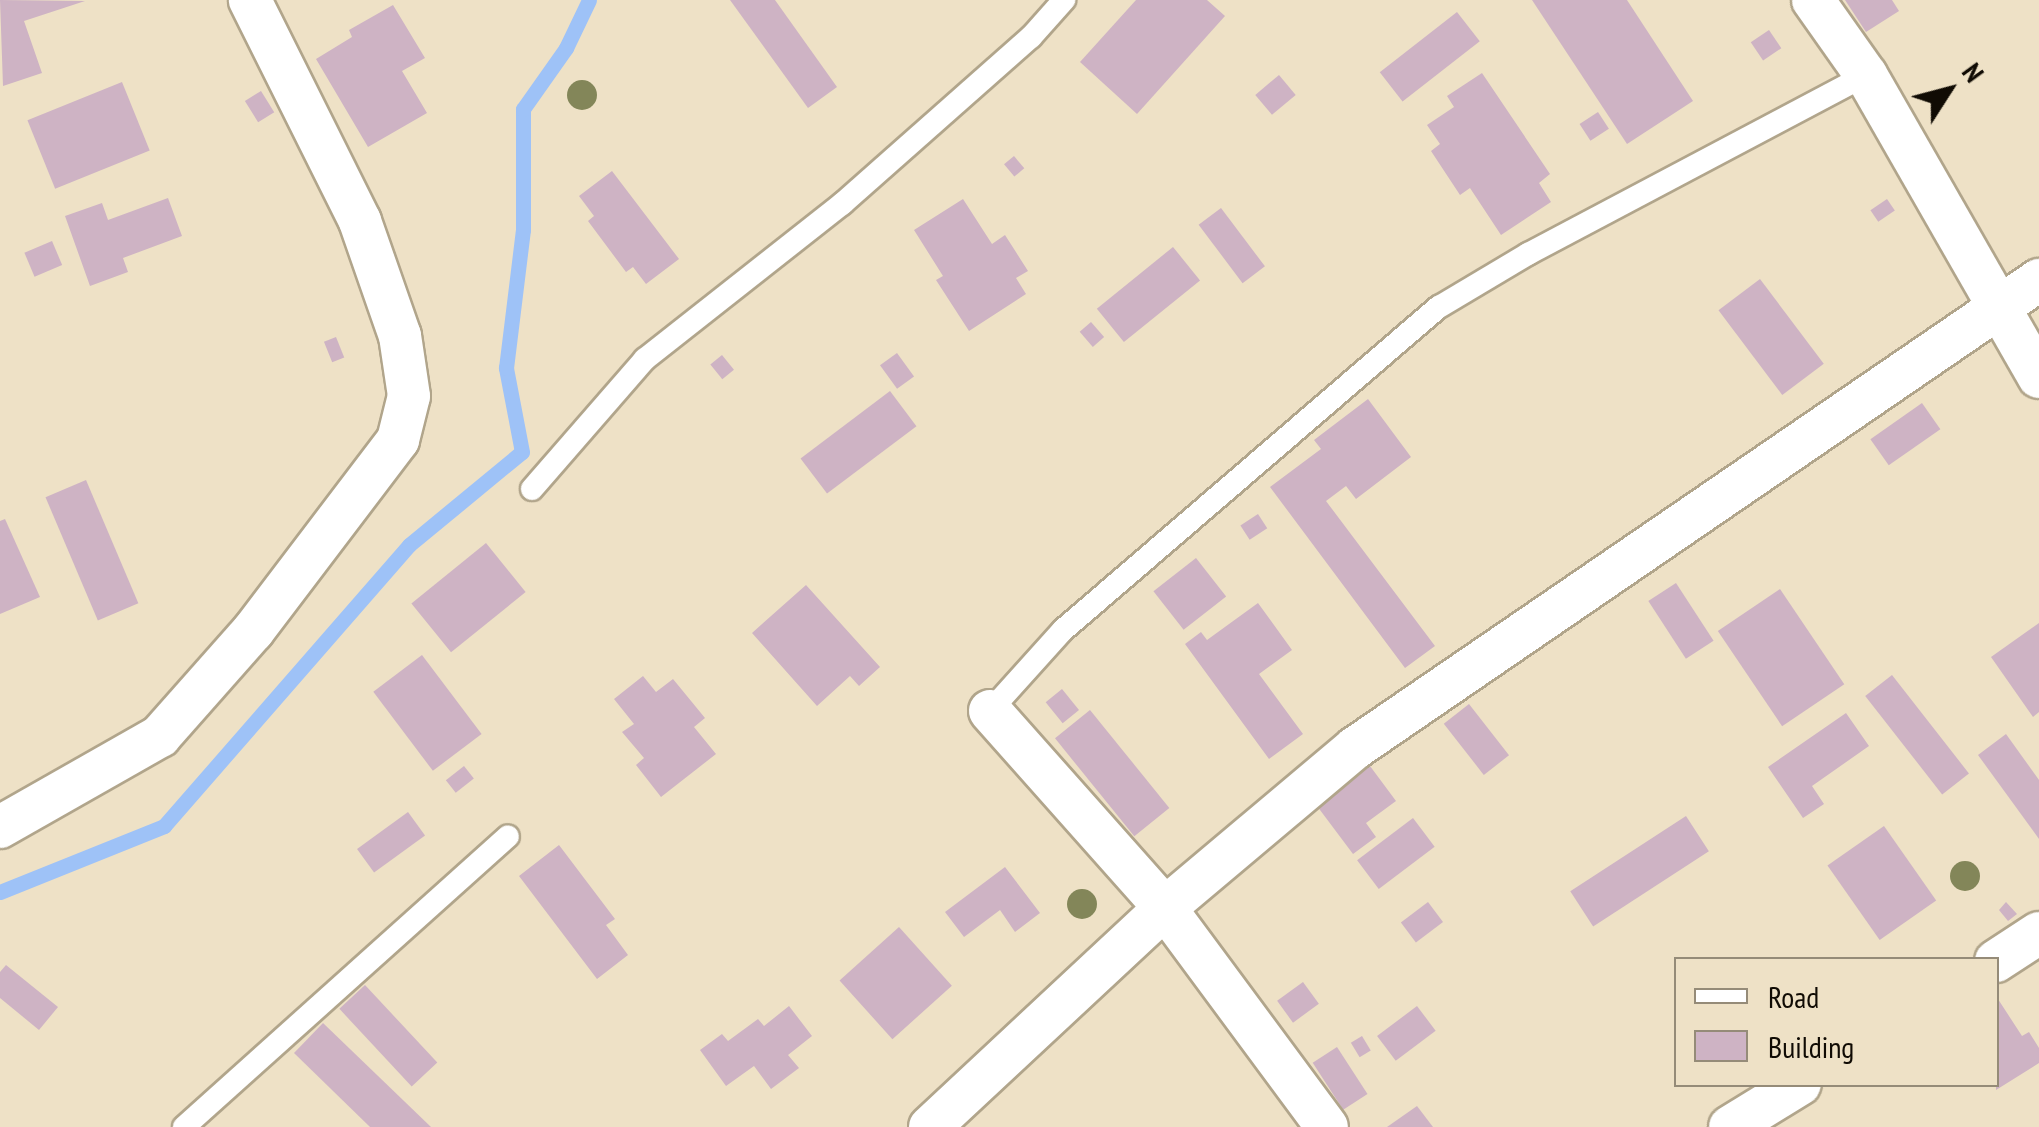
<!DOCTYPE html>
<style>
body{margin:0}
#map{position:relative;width:2039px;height:1127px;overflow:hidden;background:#eee1c6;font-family:"PT Sans Narrow",sans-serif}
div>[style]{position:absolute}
.stream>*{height:15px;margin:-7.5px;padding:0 7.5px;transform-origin:7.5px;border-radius:7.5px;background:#9ec2f7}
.building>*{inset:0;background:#ceb3c4;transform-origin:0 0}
.roads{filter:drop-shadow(2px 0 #b1a58b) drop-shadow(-2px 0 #b1a58b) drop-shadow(0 2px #b1a58b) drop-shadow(0 -2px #b1a58b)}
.lane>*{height:22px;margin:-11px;padding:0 11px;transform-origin:11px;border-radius:11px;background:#fff}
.street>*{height:42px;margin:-21px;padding:0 21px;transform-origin:21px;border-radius:21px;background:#fff}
.trees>*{width:30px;height:30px;margin:-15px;border-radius:50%;background:#838659}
span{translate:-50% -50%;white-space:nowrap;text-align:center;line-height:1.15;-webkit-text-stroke:8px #eee1c6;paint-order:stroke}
.legend{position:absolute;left:1674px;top:957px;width:325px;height:130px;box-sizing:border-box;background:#eee1c6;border:2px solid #958b78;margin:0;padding:12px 18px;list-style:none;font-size:30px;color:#100b04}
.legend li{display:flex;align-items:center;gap:20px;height:50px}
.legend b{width:50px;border:2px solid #958b78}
.north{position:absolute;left:1899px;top:40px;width:100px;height:100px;-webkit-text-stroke:8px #eee1c6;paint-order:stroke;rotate:54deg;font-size:28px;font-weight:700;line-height:40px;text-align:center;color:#100b04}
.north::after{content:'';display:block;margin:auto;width:35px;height:45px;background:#100b04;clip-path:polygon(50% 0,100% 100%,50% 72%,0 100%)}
</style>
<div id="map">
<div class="stream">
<div style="left:0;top:892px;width:177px;rotate:-21.9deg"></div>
<div style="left:164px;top:826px;width:373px;rotate:-48.9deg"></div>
<div style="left:409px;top:545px;width:146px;rotate:-39.5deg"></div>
<div style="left:522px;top:452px;width:86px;rotate:-100.8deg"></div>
<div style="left:506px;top:368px;width:139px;rotate:-83deg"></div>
<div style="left:523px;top:230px;width:121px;rotate:-90deg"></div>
<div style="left:523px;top:109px;width:75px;rotate:-54.8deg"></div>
<div style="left:566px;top:48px;width:53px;rotate:-64.4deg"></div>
</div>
<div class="building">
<div style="clip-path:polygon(0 0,85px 1px,24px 21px,42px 73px,3px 86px)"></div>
<div style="clip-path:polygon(730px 0,775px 0,837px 87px,808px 108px)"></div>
<div style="clip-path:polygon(1136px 0,1207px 0,1225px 16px,1137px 114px,1080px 62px)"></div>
<div style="clip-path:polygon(1532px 0,1627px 0,1693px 101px,1627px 144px)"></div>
<div style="clip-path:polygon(1845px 0,1892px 0,1899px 11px,1866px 32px)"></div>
<div style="clip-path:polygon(393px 5px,425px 58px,402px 71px,427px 113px,368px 147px,316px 59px,352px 37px,349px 30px)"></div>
<div style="left:1457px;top:12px;width:37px;height:98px;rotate:52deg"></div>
<div style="left:1769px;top:30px;width:22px;height:22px;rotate:56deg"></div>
<div style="clip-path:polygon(1482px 73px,1550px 174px,1539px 183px,1551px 202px,1501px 235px,1470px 188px,1460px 195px,1431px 151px,1440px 144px,1427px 125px,1454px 107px,1447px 96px)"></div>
<div style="left:1279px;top:75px;width:26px;height:31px;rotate:50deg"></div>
<div style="left:122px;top:82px;width:74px;height:102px;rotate:68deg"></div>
<div style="left:261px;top:91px;width:25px;height:19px;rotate:58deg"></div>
<div style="left:1598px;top:112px;width:20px;height:22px;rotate:57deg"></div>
<div style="left:1014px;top:156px;width:16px;height:13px;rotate:50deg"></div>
<div style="clip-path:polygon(612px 171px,679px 259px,646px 284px,633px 267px,626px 272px,588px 221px,594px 216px,579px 196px)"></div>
<div style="clip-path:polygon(168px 198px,182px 236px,123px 258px,128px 272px,90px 286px,65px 216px,102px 203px,108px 220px)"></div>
<div style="clip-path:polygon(963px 199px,992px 244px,1005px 235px,1028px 271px,1016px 278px,1026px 294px,969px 331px,936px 280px,943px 276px,914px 230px)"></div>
<div style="left:1887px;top:199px;width:14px;height:20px;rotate:56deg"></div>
<div style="left:1221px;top:208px;width:73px;height:28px;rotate:53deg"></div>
<div style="left:52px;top:241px;width:26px;height:30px;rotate:67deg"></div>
<div style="left:1173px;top:247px;width:43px;height:98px;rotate:51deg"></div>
<div style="left:1760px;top:279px;width:106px;height:52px;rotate:53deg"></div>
<div style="left:1091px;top:322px;width:20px;height:15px;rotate:49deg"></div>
<div style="left:336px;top:337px;width:22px;height:13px;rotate:68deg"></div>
<div style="left:897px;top:353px;width:29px;height:21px;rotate:54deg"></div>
<div style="left:722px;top:355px;width:19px;height:15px;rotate:51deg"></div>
<div style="left:890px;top:391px;width:44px;height:112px;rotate:53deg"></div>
<div style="clip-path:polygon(1368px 399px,1411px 457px,1356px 499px,1346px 486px,1326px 501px,1435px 646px,1405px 668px,1270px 487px,1321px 449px,1314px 440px)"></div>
<div style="left:1922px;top:403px;width:32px;height:63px;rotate:55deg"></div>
<div style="left:86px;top:480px;width:134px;height:44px;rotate:67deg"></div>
<div style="left:1258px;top:514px;width:17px;height:21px;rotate:57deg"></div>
<div style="clip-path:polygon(5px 519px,40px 597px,0 614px,0 521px)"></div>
<div style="left:486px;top:543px;width:63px;height:96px;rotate:51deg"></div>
<div style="left:1196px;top:558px;width:49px;height:54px;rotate:52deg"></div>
<div style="left:1676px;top:583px;width:69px;height:33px;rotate:57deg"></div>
<div style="clip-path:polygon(806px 585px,880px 667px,859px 686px,850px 676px,817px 706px,752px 633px)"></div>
<div style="left:1780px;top:589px;width:115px;height:75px;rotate:56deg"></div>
<div style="clip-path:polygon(1258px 603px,1292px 650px,1259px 674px,1303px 734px,1269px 759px,1185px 644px,1201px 632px,1207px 640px)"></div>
<div style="clip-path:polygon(2039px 623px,2039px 712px,2033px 717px,1991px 657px)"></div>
<div style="left:422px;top:655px;width:99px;height:61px;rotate:53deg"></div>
<div style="left:1892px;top:675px;width:125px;height:34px;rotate:52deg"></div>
<div style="clip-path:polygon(643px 676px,656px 692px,673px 679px,705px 718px,694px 727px,716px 754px,661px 797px,636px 765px,644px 758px,622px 732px,634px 724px,614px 699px)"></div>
<div style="left:1062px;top:689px;width:27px;height:21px;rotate:51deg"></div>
<div style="left:1469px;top:704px;width:65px;height:32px;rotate:52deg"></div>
<div style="left:1090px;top:710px;width:126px;height:45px;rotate:51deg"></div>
<div style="clip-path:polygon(1846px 713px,1869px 746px,1812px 786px,1824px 804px,1803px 818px,1768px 767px)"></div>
<div style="clip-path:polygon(2006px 734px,2039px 780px,2039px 839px,1978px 755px)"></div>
<div style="left:464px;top:766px;width:16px;height:23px;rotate:52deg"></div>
<div style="clip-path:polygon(1370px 766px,1396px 801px,1366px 823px,1376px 837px,1353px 854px,1317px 806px)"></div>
<div style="left:408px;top:812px;width:29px;height:63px;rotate:54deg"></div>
<div style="left:1686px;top:816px;width:42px;height:138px;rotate:57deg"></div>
<div style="left:1413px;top:818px;width:36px;height:70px;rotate:53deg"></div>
<div style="left:1884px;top:826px;width:91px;height:69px;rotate:55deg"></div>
<div style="clip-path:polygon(559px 845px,615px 919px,606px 925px,628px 955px,597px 979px,519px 876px)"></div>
<div style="clip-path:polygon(1005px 867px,1040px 913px,1015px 932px,1000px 910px,964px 937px,945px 912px)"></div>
<div style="left:1428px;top:902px;width:25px;height:34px;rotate:53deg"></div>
<div style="clip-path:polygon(2006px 902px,2017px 914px,2008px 921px,1999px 910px)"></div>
<div style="left:899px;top:927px;width:79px;height:80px;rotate:48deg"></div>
<div style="clip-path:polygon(6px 965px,58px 1007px,39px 1030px,0 998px,0 972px)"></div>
<div style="left:1303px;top:982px;width:27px;height:32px;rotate:54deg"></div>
<div style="left:365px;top:985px;width:106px;height:35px;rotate:47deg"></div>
<div style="clip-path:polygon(1996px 996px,2022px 1036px,2029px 1032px,2039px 1048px,2039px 1063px,1996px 1090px)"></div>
<div style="clip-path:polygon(789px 1006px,812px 1036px,788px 1055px,799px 1068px,771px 1089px,754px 1066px,726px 1086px,700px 1050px,722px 1034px,728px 1041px,758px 1019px,764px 1026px)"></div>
<div style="left:1417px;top:1006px;width:31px;height:50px;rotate:53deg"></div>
<div style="clip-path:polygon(323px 1023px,431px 1127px,370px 1127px,294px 1053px)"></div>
<div style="left:1362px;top:1036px;width:17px;height:13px;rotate:59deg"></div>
<div style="left:1337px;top:1047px;width:56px;height:29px;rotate:57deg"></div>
<div style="clip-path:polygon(1417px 1106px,1433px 1127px,1387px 1127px)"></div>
</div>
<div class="roads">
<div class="lane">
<div style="left:532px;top:489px;width:172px;rotate:-49deg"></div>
<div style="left:645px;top:359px;width:251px;rotate:-38.2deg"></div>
<div style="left:842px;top:204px;width:252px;rotate:-41.5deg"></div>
<div style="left:1031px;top:37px;width:50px;rotate:-48.3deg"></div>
<div style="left:990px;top:711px;width:109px;rotate:-48deg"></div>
<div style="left:1063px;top:630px;width:496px;rotate:-40.7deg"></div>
<div style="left:1439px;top:307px;width:104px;rotate:-30.8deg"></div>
<div style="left:1528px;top:254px;width:382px;rotate:-27.9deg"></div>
<div style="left:184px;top:1127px;width:435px;rotate:-41.9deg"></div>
</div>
<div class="street">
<div style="left:1813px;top:0;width:92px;rotate:54.8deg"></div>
<div style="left:1866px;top:75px;width:348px;rotate:60.2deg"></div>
<div style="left:990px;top:711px;width:264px;rotate:48.4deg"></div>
<div style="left:1165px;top:908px;width:272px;rotate:53.5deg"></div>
<div style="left:0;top:827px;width:184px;rotate:-29.6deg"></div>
<div style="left:160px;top:736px;width:140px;rotate:-48.5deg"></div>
<div style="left:253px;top:631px;width:240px;rotate:-52.8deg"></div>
<div style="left:398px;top:440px;width:45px;rotate:-76deg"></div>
<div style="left:409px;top:396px;width:61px;rotate:-98.5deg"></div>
<div style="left:400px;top:336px;width:122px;rotate:-109.2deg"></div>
<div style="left:360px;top:221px;width:247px;rotate:-116.5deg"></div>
<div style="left:1996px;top:961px;width:51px;rotate:-33.1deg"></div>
<div style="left:930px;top:1127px;width:321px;rotate:-43deg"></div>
<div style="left:1165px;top:908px;width:248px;rotate:-40.1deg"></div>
<div style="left:1355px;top:748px;width:829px;rotate:-34.38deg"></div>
<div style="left:1730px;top:1127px;width:82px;rotate:-31.6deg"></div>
</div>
</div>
<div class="trees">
<div style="left:582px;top:95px"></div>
<div style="left:1965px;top:876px"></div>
<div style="left:1082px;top:904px"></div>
</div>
<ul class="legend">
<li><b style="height:12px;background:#fff"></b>Road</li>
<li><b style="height:28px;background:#ceb3c4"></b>Building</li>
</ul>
<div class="north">N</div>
</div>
